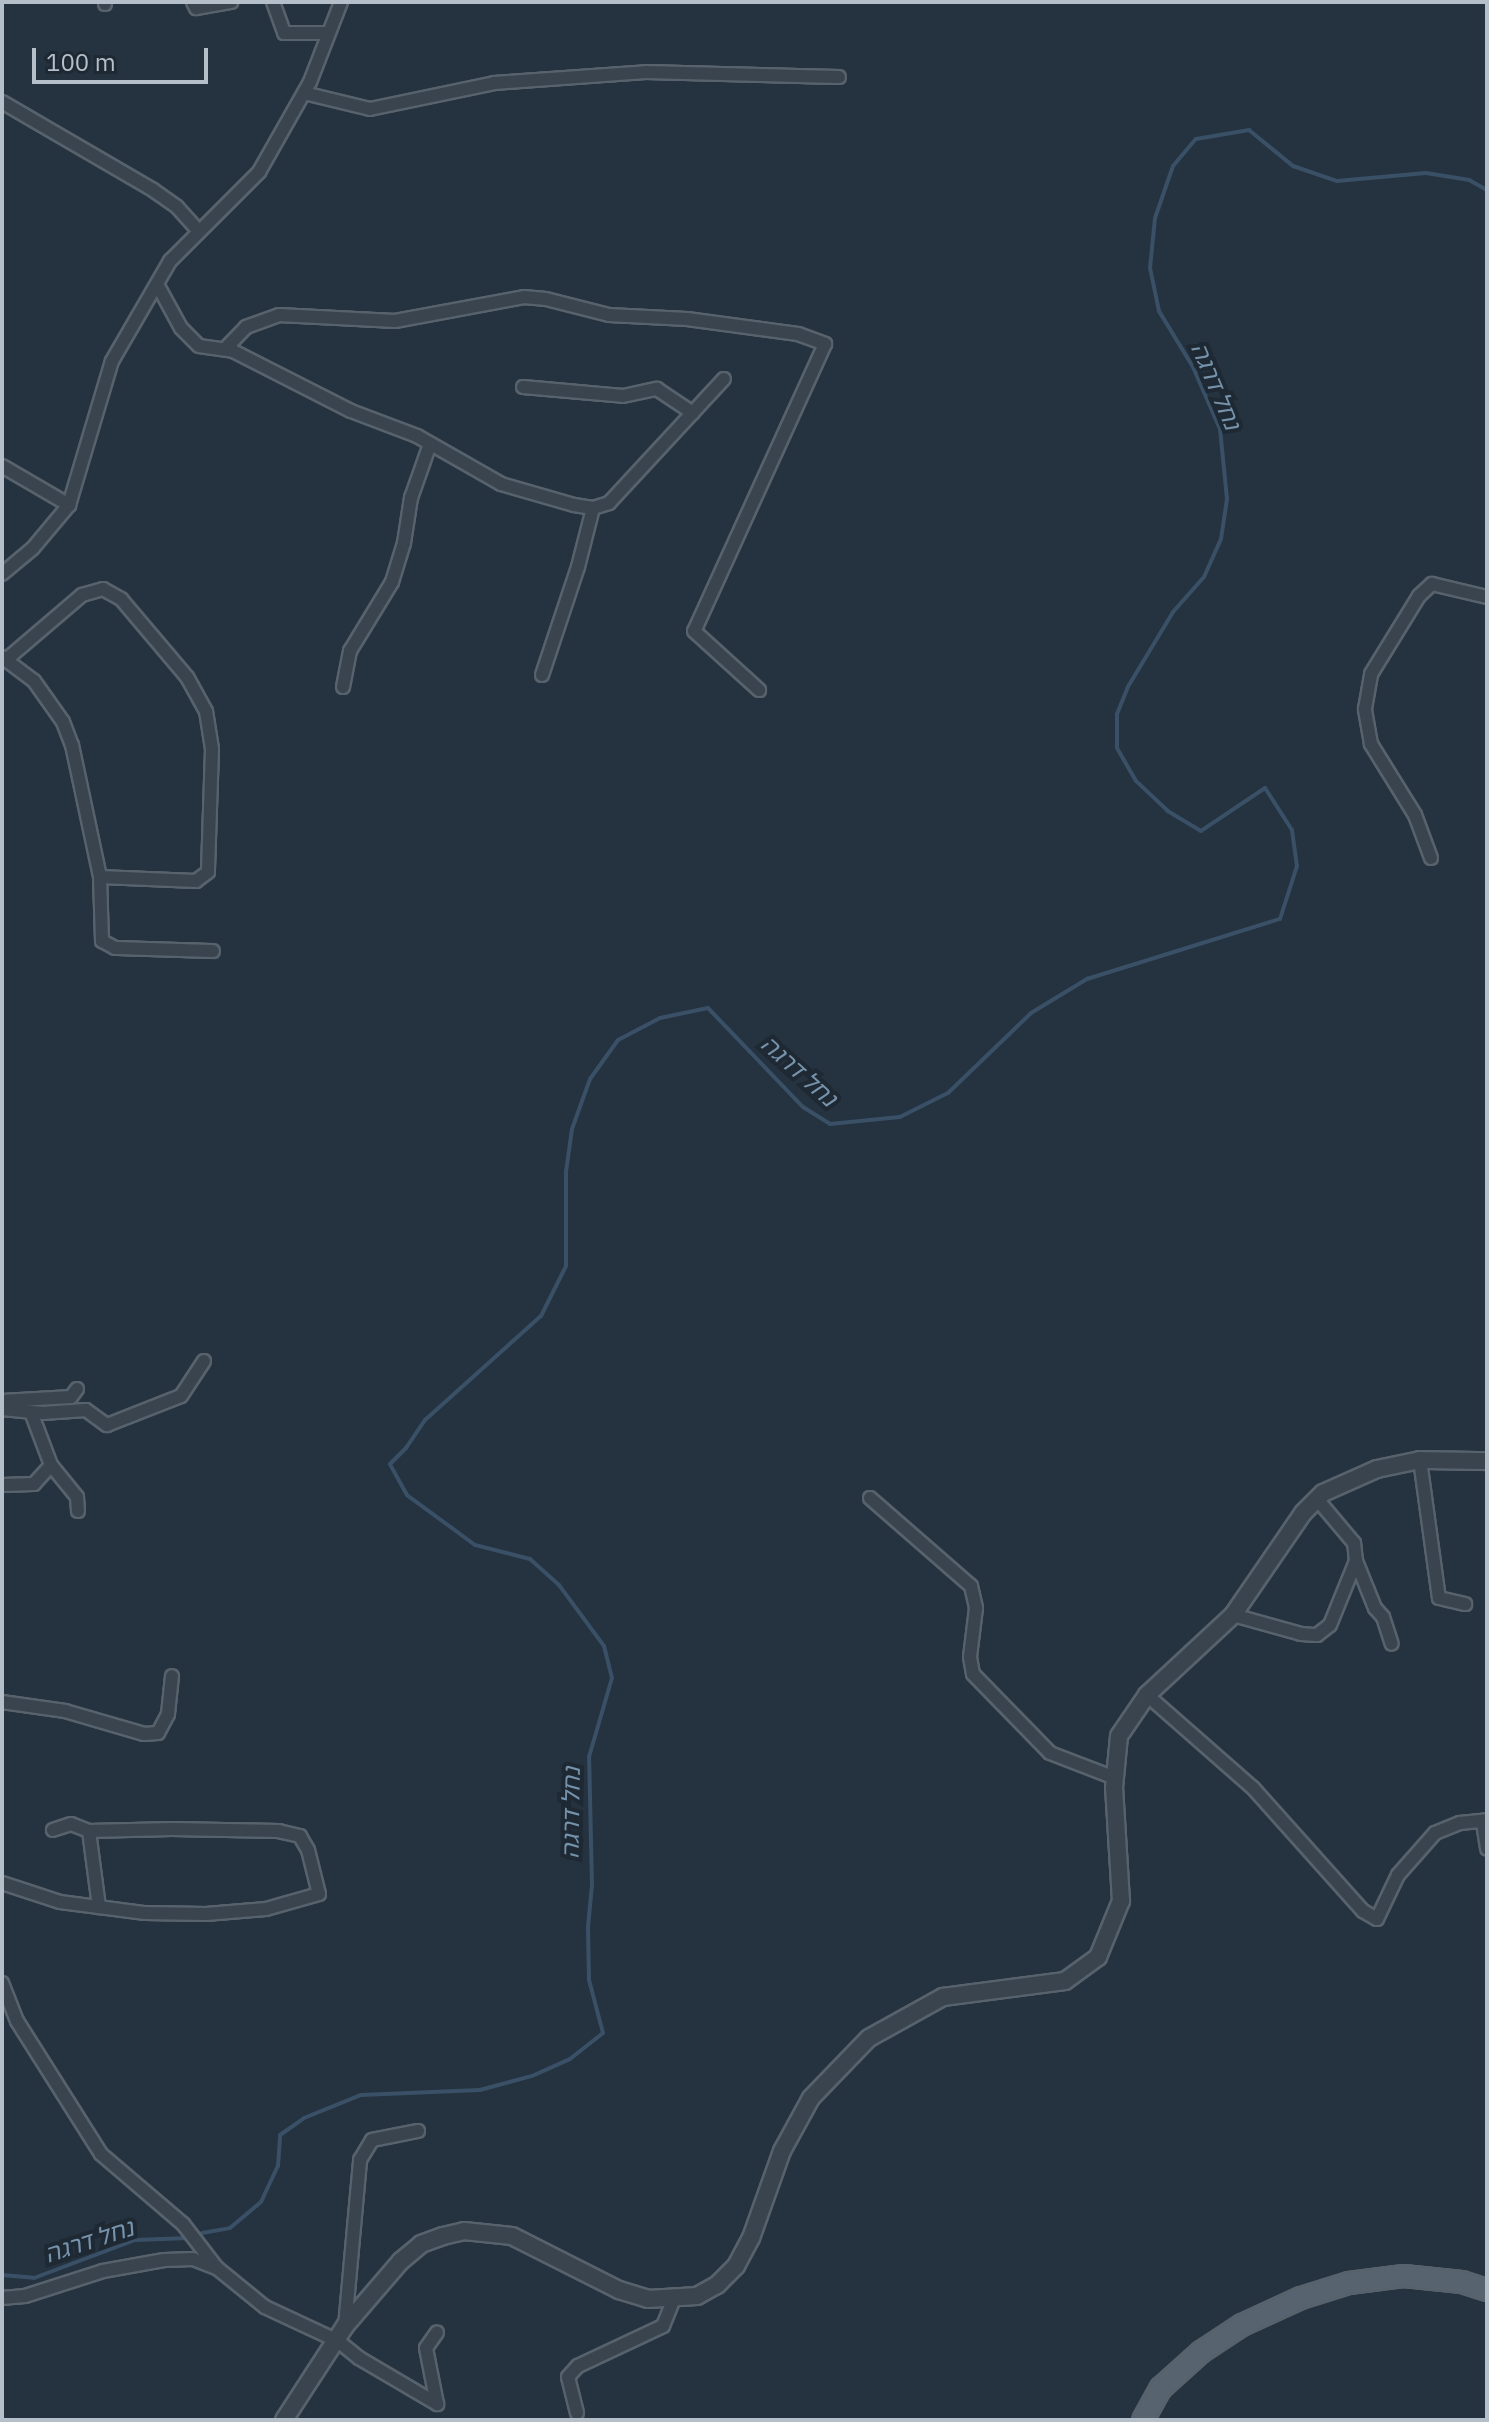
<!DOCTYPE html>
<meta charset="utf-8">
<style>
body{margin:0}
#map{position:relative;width:1489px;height:2422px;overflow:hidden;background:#25323f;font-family:"IBM Plex Sans","Noto Sans Hebrew",sans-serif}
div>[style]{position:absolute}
.stream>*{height:4px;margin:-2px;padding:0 2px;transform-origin:2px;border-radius:2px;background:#395066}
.roads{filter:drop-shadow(2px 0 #57626c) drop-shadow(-2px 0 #57626c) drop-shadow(0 2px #57626c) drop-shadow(0 -2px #57626c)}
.minor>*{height:12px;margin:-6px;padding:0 6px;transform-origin:6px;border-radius:6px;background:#39444f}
.tertiary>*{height:16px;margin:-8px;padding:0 8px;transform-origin:8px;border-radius:8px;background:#39444f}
.primary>*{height:20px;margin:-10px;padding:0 10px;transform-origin:10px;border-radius:10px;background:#57636f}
span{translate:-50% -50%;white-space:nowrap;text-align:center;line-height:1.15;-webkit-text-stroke:8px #1e2934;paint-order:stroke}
.water-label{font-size:24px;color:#7693ac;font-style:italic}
.frame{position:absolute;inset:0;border:4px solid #b5bfc9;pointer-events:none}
.scale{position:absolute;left:32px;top:48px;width:176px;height:36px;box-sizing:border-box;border:4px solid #b5bfc9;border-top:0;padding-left:10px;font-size:24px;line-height:28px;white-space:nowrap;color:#b5bfc9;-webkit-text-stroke:6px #1e2934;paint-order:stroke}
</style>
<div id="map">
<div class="stream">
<div style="left:202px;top:2233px;width:28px;rotate:-10deg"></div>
<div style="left:230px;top:2228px;width:40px;rotate:-40deg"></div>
<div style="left:261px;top:2202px;width:40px;rotate:-65deg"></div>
<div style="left:278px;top:2166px;width:31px;rotate:-86deg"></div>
<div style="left:280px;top:2135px;width:29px;rotate:-35deg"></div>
<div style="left:304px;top:2118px;width:61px;rotate:-22deg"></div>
<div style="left:361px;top:2095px;width:119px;rotate:-2.4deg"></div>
<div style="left:480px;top:2090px;width:54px;rotate:-15.1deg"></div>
<div style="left:532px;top:2076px;width:42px;rotate:-24.1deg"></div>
<div style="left:570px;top:2059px;width:42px;rotate:-38.2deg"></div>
<div style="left:603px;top:2033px;width:55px;rotate:-104.8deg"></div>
<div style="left:589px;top:1980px;width:53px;rotate:-91.1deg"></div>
<div style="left:588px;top:1927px;width:42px;rotate:-84.6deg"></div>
<div style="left:592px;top:1885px;width:128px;rotate:-91.3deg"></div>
<div style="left:589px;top:1757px;width:82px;rotate:-73.8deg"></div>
<div style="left:612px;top:1678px;width:33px;rotate:-104deg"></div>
<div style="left:604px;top:1646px;width:76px;rotate:-126.4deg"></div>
<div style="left:559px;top:1585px;width:39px;rotate:-138deg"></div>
<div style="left:530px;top:1559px;width:57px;rotate:-165.7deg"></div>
<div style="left:475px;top:1545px;width:84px;rotate:-143.7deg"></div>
<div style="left:407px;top:1495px;width:35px;rotate:-119deg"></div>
<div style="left:390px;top:1464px;width:23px;rotate:-45deg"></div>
<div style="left:406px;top:1448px;width:34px;rotate:-56deg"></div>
<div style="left:425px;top:1420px;width:156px;rotate:-41.9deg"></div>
<div style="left:541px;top:1316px;width:56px;rotate:-63.4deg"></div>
<div style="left:566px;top:1266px;width:94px;rotate:-90deg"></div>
<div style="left:566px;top:1172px;width:43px;rotate:-82.1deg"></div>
<div style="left:572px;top:1129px;width:53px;rotate:-70.2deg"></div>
<div style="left:590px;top:1079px;width:48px;rotate:-54.3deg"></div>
<div style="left:618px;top:1040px;width:47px;rotate:-27.6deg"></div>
<div style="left:660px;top:1018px;width:49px;rotate:-11.8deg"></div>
<div style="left:708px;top:1008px;width:137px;rotate:46.2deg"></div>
<div style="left:803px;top:1107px;width:32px;rotate:32deg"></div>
<div style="left:830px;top:1124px;width:70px;rotate:-5.7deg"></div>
<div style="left:900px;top:1117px;width:54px;rotate:-26.6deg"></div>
<div style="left:948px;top:1093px;width:115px;rotate:-43.9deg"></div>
<div style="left:1031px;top:1013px;width:66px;rotate:-31.3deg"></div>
<div style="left:1087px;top:979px;width:202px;rotate:-17.3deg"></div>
<div style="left:1280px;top:919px;width:56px;rotate:-72.2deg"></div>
<div style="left:1297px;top:866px;width:36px;rotate:-98deg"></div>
<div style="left:1292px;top:830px;width:50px;rotate:-122.7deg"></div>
<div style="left:1265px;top:788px;width:77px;rotate:146.1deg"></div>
<div style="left:1201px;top:831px;width:39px;rotate:-149deg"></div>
<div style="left:1168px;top:811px;width:44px;rotate:-136.8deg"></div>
<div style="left:1136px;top:781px;width:38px;rotate:-120deg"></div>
<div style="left:1117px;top:748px;width:34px;rotate:-90deg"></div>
<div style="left:1117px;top:714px;width:31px;rotate:-68deg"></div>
<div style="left:1129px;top:685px;width:85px;rotate:-58.9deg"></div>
<div style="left:1173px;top:612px;width:47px;rotate:-48.5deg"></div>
<div style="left:1204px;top:577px;width:42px;rotate:-65.9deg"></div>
<div style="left:1221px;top:539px;width:40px;rotate:-81.5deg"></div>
<div style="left:1227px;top:499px;width:70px;rotate:-95.7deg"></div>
<div style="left:1220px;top:429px;width:68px;rotate:-113.5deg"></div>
<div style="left:1193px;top:367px;width:66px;rotate:-121.3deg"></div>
<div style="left:1159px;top:311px;width:44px;rotate:-101.8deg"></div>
<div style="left:1150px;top:268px;width:50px;rotate:-84.3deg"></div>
<div style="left:1155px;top:218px;width:55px;rotate:-70.9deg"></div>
<div style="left:1173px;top:166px;width:35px;rotate:-50deg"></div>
<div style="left:1196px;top:139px;width:54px;rotate:-9.6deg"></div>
<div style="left:1249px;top:130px;width:57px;rotate:39.3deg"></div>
<div style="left:1293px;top:166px;width:46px;rotate:18.8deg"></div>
<div style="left:1337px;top:181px;width:89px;rotate:-5.1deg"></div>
<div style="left:1426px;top:173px;width:44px;rotate:9.2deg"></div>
<div style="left:1469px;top:180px;width:21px;rotate:29deg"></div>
<div style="left:2px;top:2275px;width:32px;rotate:5deg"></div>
<div style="left:34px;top:2278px;width:108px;rotate:-20.6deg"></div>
<div style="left:135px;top:2240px;width:54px;rotate:-2.1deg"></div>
</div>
<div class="roads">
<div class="minor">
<div style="left:193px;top:2px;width:7px;rotate:63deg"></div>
<div style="left:196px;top:8px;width:36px;rotate:-10deg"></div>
<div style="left:273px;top:2px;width:33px;rotate:70deg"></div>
<div style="left:284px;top:33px;width:43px"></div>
<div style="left:105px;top:4px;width:2px;rotate:-90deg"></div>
<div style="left:304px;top:93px;width:68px;rotate:13.6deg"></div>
<div style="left:370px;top:109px;width:127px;rotate:-11.8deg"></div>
<div style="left:494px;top:83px;width:152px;rotate:-4.1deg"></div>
<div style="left:646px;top:72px;width:193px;rotate:1.5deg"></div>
<div style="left:2px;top:102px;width:175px;rotate:30.2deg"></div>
<div style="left:153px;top:190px;width:29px;rotate:35deg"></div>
<div style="left:177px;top:207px;width:31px;rotate:48deg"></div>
<div style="left:157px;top:284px;width:50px;rotate:61.4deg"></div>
<div style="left:181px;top:328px;width:25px;rotate:45deg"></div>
<div style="left:199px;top:346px;width:34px;rotate:8deg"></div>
<div style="left:233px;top:351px;width:132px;rotate:27deg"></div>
<div style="left:351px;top:411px;width:71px;rotate:20.7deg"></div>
<div style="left:417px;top:436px;width:97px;rotate:29.7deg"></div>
<div style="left:501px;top:484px;width:76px;rotate:16deg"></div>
<div style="left:574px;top:505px;width:19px;rotate:9deg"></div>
<div style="left:593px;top:508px;width:17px;rotate:-17deg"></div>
<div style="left:609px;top:503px;width:169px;rotate:-47.2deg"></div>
<div style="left:225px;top:349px;width:30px;rotate:-46deg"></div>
<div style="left:246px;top:327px;width:35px;rotate:-20deg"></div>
<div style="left:279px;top:315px;width:116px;rotate:3deg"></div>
<div style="left:395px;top:321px;width:131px;rotate:-10.5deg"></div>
<div style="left:524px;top:297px;width:22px;rotate:5deg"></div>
<div style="left:546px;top:299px;width:65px;rotate:14.3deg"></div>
<div style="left:609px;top:315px;width:78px;rotate:2.9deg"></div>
<div style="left:687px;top:319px;width:112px;rotate:7.7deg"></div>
<div style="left:798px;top:334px;width:29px;rotate:20deg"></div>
<div style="left:825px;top:344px;width:315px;rotate:114.5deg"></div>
<div style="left:694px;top:631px;width:88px;rotate:42.2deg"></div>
<div style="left:523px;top:387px;width:100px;rotate:5.1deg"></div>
<div style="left:623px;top:396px;width:35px;rotate:-12deg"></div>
<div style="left:657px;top:389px;width:43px;rotate:33.7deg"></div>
<div style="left:2px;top:466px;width:78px;rotate:30.2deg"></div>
<div style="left:2px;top:574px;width:40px;rotate:-40deg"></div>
<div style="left:33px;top:548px;width:56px;rotate:-50.1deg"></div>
<div style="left:69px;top:505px;width:150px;rotate:-73.4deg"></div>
<div style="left:112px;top:361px;width:116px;rotate:-59.9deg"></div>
<div style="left:170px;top:261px;width:126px;rotate:-45deg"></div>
<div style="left:259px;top:172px;width:103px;rotate:-60.5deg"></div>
<div style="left:310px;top:82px;width:86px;rotate:-68.8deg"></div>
<div style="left:2px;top:657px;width:40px;rotate:37deg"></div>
<div style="left:34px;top:681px;width:50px;rotate:54.7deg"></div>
<div style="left:63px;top:722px;width:25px;rotate:69deg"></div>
<div style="left:72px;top:745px;width:135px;rotate:78deg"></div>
<div style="left:100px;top:877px;width:64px;rotate:88.2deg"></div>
<div style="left:102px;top:941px;width:15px;rotate:28deg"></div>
<div style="left:115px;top:948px;width:98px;rotate:1.8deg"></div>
<div style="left:7px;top:659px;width:99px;rotate:-40.5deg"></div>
<div style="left:82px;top:595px;width:22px;rotate:-16deg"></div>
<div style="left:103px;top:589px;width:21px;rotate:29deg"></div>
<div style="left:121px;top:599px;width:102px;rotate:49.8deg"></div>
<div style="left:187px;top:677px;width:39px;rotate:61deg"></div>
<div style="left:206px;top:711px;width:38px;rotate:81deg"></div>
<div style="left:212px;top:749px;width:123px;rotate:91.9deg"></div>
<div style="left:208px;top:872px;width:15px;rotate:143deg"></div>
<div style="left:196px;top:881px;width:96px;rotate:-177.6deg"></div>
<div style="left:542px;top:675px;width:114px;rotate:-71.6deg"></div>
<div style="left:578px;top:567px;width:61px;rotate:-75.7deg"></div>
<div style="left:343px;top:687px;width:37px;rotate:-79deg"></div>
<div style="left:350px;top:651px;width:81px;rotate:-58.7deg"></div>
<div style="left:392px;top:582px;width:41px;rotate:-72.9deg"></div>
<div style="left:404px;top:543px;width:46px;rotate:-81.2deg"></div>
<div style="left:411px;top:498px;width:57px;rotate:-70.6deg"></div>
<div style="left:1431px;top:858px;width:46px;rotate:-110.4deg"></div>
<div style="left:1415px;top:815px;width:84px;rotate:-121.8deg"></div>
<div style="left:1371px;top:744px;width:36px;rotate:-100deg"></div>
<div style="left:1365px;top:709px;width:36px;rotate:-80deg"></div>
<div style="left:1371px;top:674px;width:92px;rotate:-58.4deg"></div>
<div style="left:1419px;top:596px;width:18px;rotate:-43deg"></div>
<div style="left:1432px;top:584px;width:57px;rotate:13.3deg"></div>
<div style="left:2px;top:1401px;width:69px;rotate:-3.3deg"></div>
<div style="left:71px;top:1397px;width:10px;rotate:-53deg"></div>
<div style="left:2px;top:1409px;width:41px;rotate:5.6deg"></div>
<div style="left:43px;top:1413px;width:43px;rotate:-4deg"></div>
<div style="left:86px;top:1410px;width:26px;rotate:36deg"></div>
<div style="left:107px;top:1425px;width:79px;rotate:-21.4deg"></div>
<div style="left:181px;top:1396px;width:42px;rotate:-56.7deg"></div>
<div style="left:31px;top:1412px;width:57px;rotate:69.3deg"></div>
<div style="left:51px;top:1465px;width:41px;rotate:50.9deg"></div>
<div style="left:77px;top:1497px;width:14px;rotate:86deg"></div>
<div style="left:1420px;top:1460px;width:139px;rotate:82.2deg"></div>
<div style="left:1439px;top:1598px;width:27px;rotate:13deg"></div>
<div style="left:2px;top:1485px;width:32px;rotate:-2deg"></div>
<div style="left:34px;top:1484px;width:25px;rotate:-48deg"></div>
<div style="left:870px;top:1498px;width:134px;rotate:41.1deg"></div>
<div style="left:971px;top:1586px;width:23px;rotate:77deg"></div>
<div style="left:976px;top:1608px;width:49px;rotate:97deg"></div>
<div style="left:970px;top:1657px;width:17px;rotate:80deg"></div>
<div style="left:973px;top:1674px;width:110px;rotate:45.7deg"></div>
<div style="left:1050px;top:1753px;width:70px;rotate:21deg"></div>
<div style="left:1356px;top:1561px;width:51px;rotate:68deg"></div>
<div style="left:1375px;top:1608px;width:12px;rotate:48deg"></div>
<div style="left:1383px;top:1617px;width:28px;rotate:72deg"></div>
<div style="left:1233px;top:1615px;width:71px;rotate:15.6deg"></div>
<div style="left:1301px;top:1634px;width:16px;rotate:4deg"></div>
<div style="left:1317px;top:1635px;width:16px;rotate:-38deg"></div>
<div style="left:1330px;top:1625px;width:69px;rotate:-67.9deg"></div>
<div style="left:1356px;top:1561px;width:18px;rotate:-96deg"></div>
<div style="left:1354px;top:1543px;width:57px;rotate:-130.1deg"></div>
<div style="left:1147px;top:1695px;width:141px;rotate:41.3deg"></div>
<div style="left:1253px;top:1788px;width:165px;rotate:48.2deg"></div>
<div style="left:1363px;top:1911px;width:16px;rotate:30deg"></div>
<div style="left:1377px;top:1919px;width:49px;rotate:-64.5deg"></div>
<div style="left:1398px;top:1875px;width:56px;rotate:-48.6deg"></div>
<div style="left:1435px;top:1833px;width:27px;rotate:-22deg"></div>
<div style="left:1460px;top:1823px;width:27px;rotate:-6deg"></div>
<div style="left:2px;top:1702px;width:64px;rotate:8.1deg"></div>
<div style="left:65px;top:1711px;width:82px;rotate:16.2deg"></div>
<div style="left:144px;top:1734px;width:14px;rotate:-4deg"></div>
<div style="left:158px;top:1733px;width:21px;rotate:-62deg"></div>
<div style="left:168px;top:1714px;width:38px;rotate:-84deg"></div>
<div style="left:1483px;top:1823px;width:26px;rotate:81deg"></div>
<div style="left:89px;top:1831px;width:77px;rotate:82.5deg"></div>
<div style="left:2px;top:1883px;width:61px;rotate:18.1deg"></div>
<div style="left:60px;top:1902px;width:86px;rotate:7.4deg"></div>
<div style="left:145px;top:1913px;width:61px;rotate:0.9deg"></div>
<div style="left:206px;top:1914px;width:60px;rotate:-4.8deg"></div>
<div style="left:266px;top:1909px;width:55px;rotate:-15.8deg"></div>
<div style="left:319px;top:1894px;width:45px;rotate:-104deg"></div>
<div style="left:308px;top:1850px;width:16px;rotate:-120deg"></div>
<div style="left:300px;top:1836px;width:22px;rotate:-167deg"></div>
<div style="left:279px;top:1831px;width:107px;rotate:-178.9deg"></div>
<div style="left:172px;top:1829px;width:83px;rotate:178.6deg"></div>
<div style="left:89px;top:1831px;width:19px;rotate:-159deg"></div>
<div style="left:71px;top:1824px;width:19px;rotate:162deg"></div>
<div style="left:2px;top:1983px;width:41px;rotate:68.5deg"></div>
<div style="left:17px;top:2021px;width:157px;rotate:57.7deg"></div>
<div style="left:101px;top:2154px;width:108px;rotate:40.5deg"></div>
<div style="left:183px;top:2224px;width:56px;rotate:52.3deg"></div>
<div style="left:2px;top:2298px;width:23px;rotate:-5deg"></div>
<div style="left:25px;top:2296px;width:82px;rotate:-17.8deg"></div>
<div style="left:103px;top:2271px;width:62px;rotate:-10.2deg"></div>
<div style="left:164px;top:2260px;width:29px;rotate:-2deg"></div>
<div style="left:193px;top:2259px;width:26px;rotate:21deg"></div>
<div style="left:217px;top:2268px;width:62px;rotate:39.1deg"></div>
<div style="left:265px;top:2307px;width:81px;rotate:25deg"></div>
<div style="left:338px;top:2341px;width:27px;rotate:39deg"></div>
<div style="left:359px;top:2358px;width:91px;rotate:30.5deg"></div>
<div style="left:437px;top:2404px;width:57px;rotate:-101.1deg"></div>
<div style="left:426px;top:2348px;width:19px;rotate:-55deg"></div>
<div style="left:345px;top:2326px;width:167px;rotate:-84.8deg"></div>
<div style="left:360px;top:2160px;width:23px;rotate:-59deg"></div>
<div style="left:372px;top:2140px;width:47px;rotate:-11.1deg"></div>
<div style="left:577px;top:2413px;width:37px;rotate:-104deg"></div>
<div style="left:568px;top:2377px;width:15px;rotate:-48deg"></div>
<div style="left:578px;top:2366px;width:94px;rotate:-25.2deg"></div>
<div style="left:663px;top:2326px;width:29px;rotate:-68deg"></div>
</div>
<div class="tertiary">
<div style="left:284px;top:2420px;width:112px;rotate:-57deg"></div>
<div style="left:345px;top:2326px;width:86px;rotate:-49.3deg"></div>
<div style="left:401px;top:2261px;width:26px;rotate:-40deg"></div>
<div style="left:421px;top:2244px;width:23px;rotate:-20deg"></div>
<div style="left:443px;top:2236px;width:22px;rotate:-13deg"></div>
<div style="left:464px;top:2231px;width:48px;rotate:5.9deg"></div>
<div style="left:512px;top:2236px;width:120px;rotate:26.8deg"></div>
<div style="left:619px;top:2290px;width:30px;rotate:17deg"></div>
<div style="left:648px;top:2299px;width:49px;rotate:-3.5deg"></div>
<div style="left:697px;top:2296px;width:23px;rotate:-29deg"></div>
<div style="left:717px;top:2285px;width:27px;rotate:-45deg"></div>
<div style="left:736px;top:2266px;width:32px;rotate:-62deg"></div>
<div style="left:751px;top:2238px;width:92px;rotate:-70.4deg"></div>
<div style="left:782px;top:2151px;width:60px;rotate:-61.3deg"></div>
<div style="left:811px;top:2098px;width:83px;rotate:-46deg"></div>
<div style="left:869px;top:2038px;width:85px;rotate:-29deg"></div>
<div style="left:943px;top:1997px;width:123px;rotate:-7.5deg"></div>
<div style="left:1065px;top:1981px;width:41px;rotate:-36deg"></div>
<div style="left:1098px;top:1957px;width:61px;rotate:-67.7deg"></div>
<div style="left:1121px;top:1901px;width:113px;rotate:-93.5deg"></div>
<div style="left:1114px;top:1788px;width:52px;rotate:-84.5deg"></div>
<div style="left:1119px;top:1736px;width:50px;rotate:-55.7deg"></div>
<div style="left:1147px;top:1695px;width:117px;rotate:-42.9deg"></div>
<div style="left:1233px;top:1615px;width:124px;rotate:-55.5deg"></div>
<div style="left:1303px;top:1513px;width:28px;rotate:-45deg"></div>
<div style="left:1323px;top:1493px;width:59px;rotate:-24deg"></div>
<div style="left:1377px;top:1469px;width:44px;rotate:-11.8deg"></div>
<div style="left:1420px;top:1460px;width:67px;rotate:0.9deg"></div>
</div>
<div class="primary">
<div style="left:1143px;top:2420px;width:37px;rotate:-61deg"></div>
<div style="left:1161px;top:2388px;width:54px;rotate:-42deg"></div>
<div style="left:1201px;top:2352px;width:49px;rotate:-33.4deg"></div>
<div style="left:1242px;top:2325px;width:65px;rotate:-24.6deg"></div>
<div style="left:1301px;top:2298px;width:50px;rotate:-17.4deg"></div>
<div style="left:1349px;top:2283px;width:55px;rotate:-7.3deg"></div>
<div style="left:1404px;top:2276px;width:58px;rotate:5.9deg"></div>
<div style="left:1462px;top:2282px;width:26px;rotate:18deg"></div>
</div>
</div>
<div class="water-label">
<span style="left:1216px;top:386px;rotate:67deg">נחל דרגה</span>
<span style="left:799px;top:1071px;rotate:42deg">נחל דרגה</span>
<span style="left:571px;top:1813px;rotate:-89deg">נחל דרגה</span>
<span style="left:89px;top:2241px;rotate:-18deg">נחל דרגה</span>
</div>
<div class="frame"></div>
<div class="scale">100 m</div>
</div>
